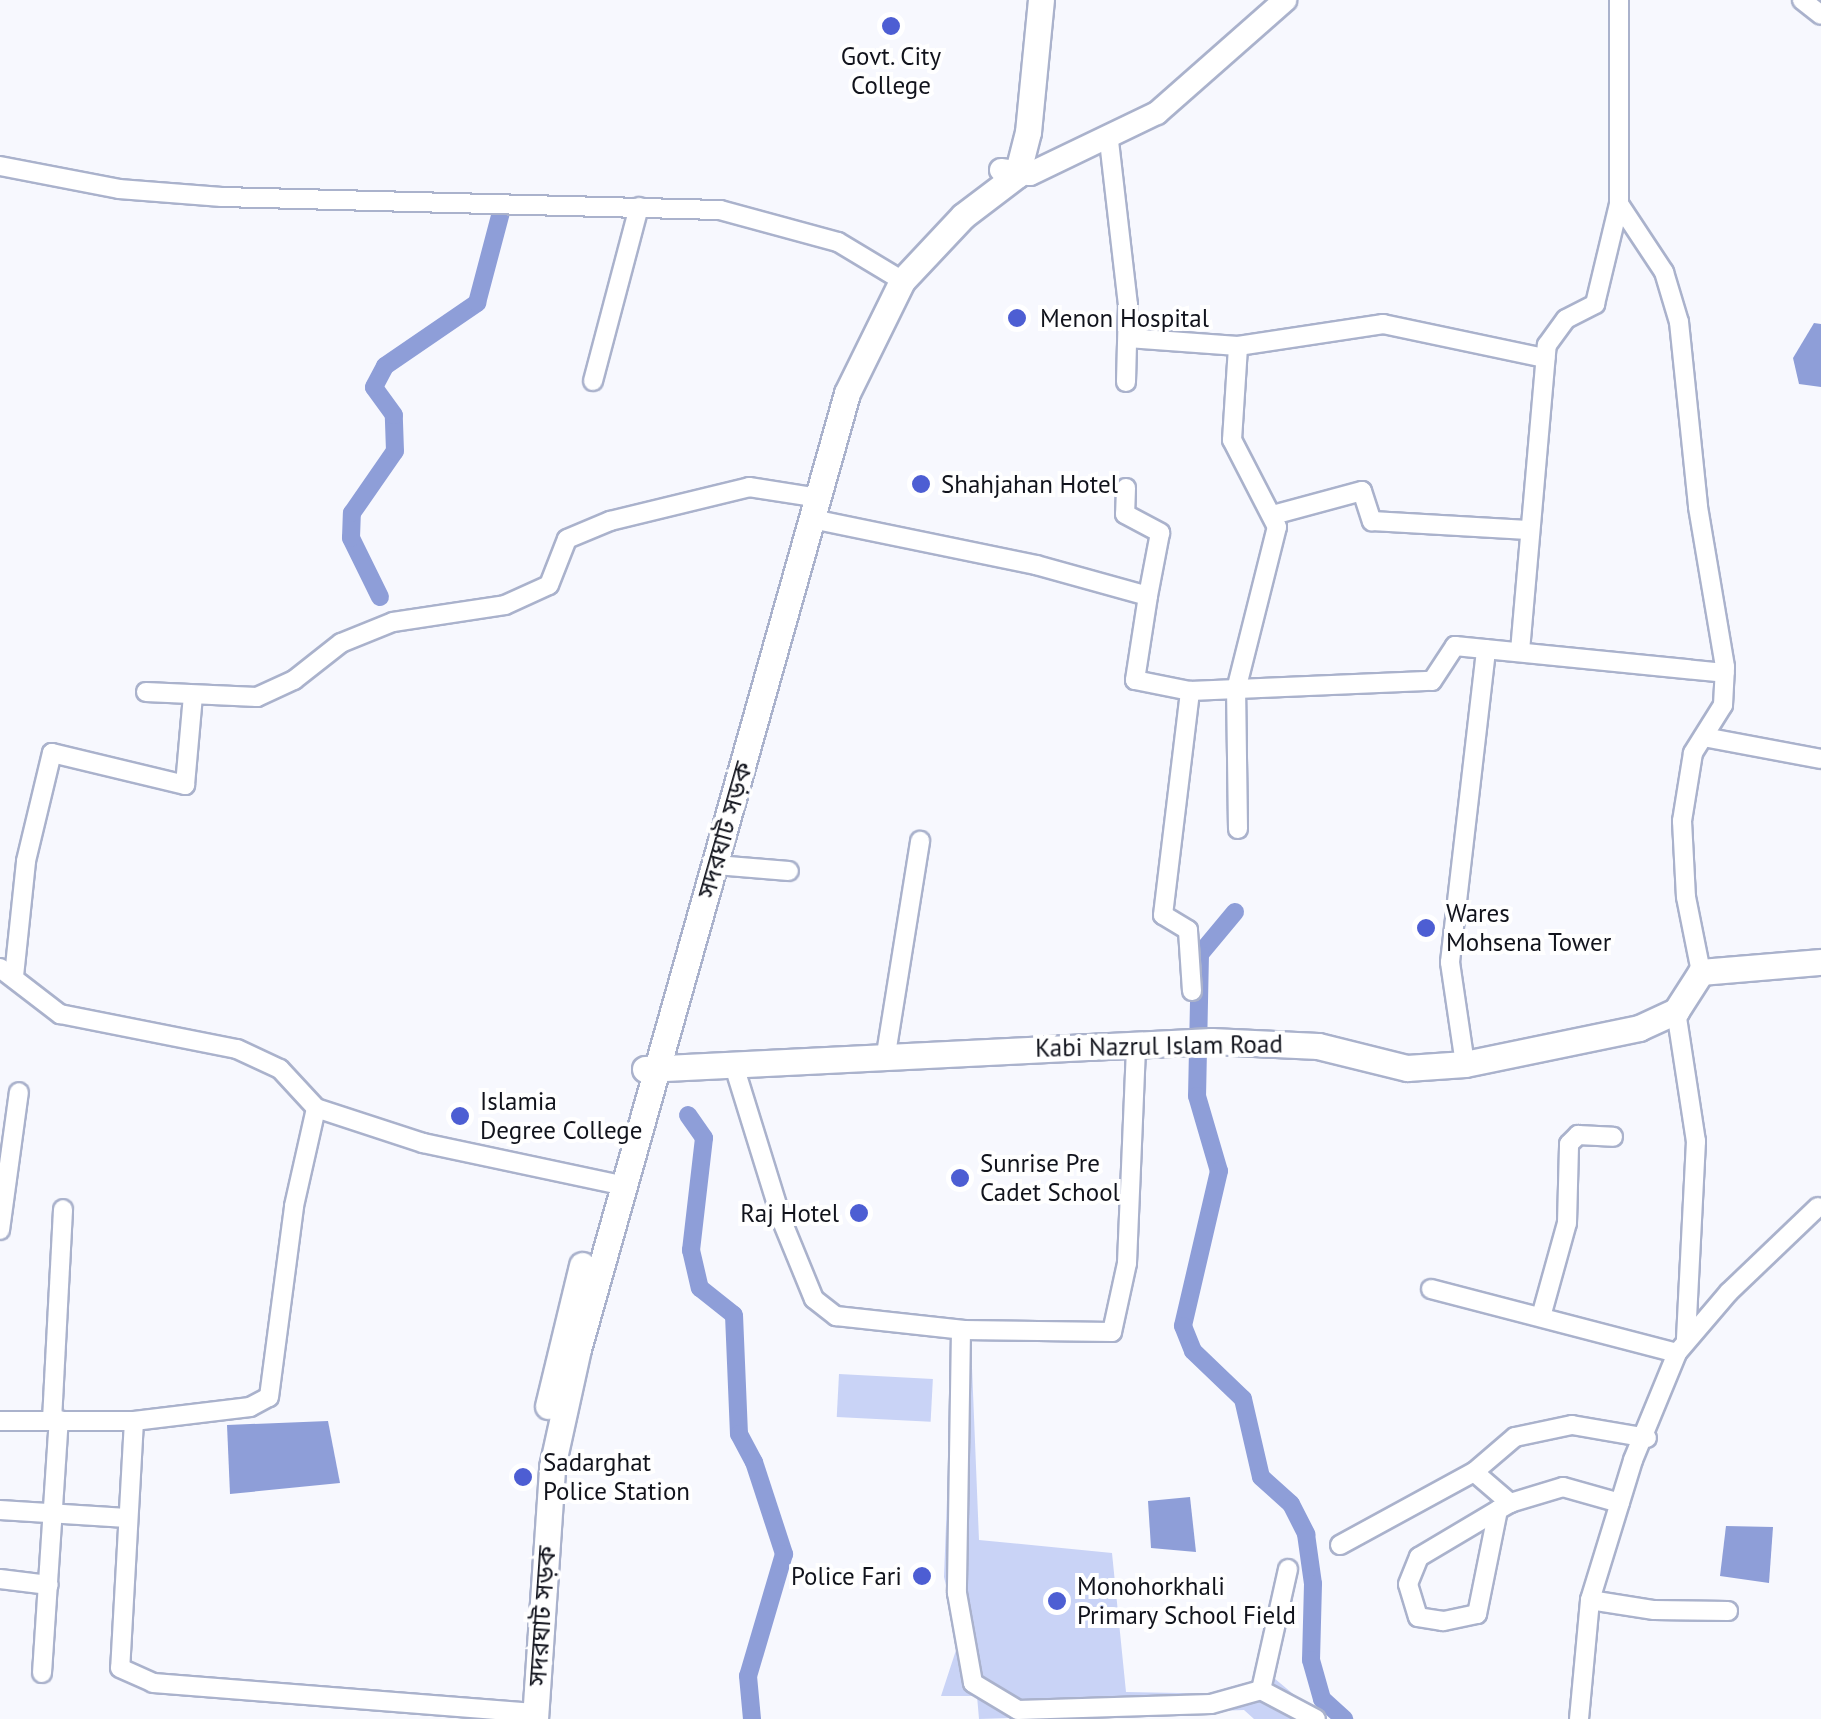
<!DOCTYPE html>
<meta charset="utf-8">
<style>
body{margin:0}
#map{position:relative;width:1821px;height:1719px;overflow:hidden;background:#f7f8fe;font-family:"PT Sans","Noto Sans Bengali",sans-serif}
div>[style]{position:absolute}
.green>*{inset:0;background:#c9d3f6;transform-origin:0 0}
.water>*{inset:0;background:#8e9ed8}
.canal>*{height:18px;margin:-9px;padding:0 9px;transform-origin:9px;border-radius:9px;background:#8e9ed8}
.roads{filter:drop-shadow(2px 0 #aab2cc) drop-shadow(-2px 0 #aab2cc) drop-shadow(0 2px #aab2cc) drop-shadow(0 -2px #aab2cc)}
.minor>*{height:18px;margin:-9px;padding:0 9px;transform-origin:9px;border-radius:9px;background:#fff}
.tertiary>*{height:22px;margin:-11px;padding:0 11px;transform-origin:11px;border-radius:11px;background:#fff}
.secondary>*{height:25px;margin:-12.5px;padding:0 12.5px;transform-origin:12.5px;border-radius:12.5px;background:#fff}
.dots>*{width:28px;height:28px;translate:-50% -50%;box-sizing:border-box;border:5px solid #fff;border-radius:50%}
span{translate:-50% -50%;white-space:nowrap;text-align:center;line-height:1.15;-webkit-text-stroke:8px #fff;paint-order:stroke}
.poi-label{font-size:25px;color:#11131c}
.left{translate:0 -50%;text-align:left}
.right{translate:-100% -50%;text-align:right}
.street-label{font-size:25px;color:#11131c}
</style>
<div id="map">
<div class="green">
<div style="clip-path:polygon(953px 1342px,971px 1343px,979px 1540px,1112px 1553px,1126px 1692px,1231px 1694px,1238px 1685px,1274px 1678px,1323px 1719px,1254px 1719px,1244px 1710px,979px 1719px,977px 1696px,941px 1696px,959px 1641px,944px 1577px)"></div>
<div style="left:839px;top:1374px;width:94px;height:43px;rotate:3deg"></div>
</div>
<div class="water">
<div style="clip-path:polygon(1814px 323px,1821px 324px,1821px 387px,1799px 384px,1793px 358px)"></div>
<div style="clip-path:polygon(328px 1421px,340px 1483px,230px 1494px,227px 1425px)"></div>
<div style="clip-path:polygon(1190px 1497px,1196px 1552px,1151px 1548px,1148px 1501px)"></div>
<div style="clip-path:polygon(1726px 1526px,1773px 1527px,1769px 1583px,1720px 1576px)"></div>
</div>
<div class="canal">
<div style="left:380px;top:597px;width:66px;rotate:-116.2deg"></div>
<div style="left:351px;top:538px;width:25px;rotate:-88deg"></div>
<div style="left:352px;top:513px;width:75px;rotate:-55.3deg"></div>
<div style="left:395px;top:451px;width:36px;rotate:-92deg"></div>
<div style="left:394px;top:415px;width:34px;rotate:-126deg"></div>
<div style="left:374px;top:387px;width:24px;rotate:-62deg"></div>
<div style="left:385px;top:366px;width:112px;rotate:-34.4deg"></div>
<div style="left:477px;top:303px;width:94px;rotate:-75.2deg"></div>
<div style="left:1235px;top:912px;width:55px;rotate:129.8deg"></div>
<div style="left:1200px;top:954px;width:142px;rotate:91.2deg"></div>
<div style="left:1197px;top:1096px;width:78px;rotate:73.7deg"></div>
<div style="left:1219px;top:1171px;width:159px;rotate:103.1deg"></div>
<div style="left:1183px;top:1326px;width:27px;rotate:68deg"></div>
<div style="left:1193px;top:1351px;width:69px;rotate:43.8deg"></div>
<div style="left:1243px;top:1399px;width:80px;rotate:77deg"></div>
<div style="left:1261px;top:1477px;width:40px;rotate:42deg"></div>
<div style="left:1291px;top:1504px;width:34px;rotate:63deg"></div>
<div style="left:1306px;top:1534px;width:50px;rotate:82deg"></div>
<div style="left:1313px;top:1584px;width:76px;rotate:91.5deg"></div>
<div style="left:1311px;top:1660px;width:41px;rotate:74.2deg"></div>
<div style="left:1322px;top:1699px;width:30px;rotate:42deg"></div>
<div style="left:688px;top:1115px;width:28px;rotate:55deg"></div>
<div style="left:704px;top:1138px;width:113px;rotate:96.6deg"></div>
<div style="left:691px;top:1250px;width:39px;rotate:77deg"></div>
<div style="left:700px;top:1288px;width:43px;rotate:38.5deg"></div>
<div style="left:734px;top:1315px;width:119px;rotate:87.6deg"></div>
<div style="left:739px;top:1434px;width:32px;rotate:62deg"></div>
<div style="left:754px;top:1462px;width:97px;rotate:71.9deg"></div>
<div style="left:784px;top:1554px;width:127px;rotate:106.4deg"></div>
<div style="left:748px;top:1676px;width:43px;rotate:84.7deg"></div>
</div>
<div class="roads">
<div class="minor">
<div style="left:1619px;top:0;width:204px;rotate:90deg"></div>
<div style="left:1619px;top:204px;width:82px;rotate:56.5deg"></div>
<div style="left:1664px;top:272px;width:52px;rotate:73.3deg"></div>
<div style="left:1679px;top:322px;width:186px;rotate:84.1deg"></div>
<div style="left:1698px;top:507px;width:162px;rotate:80.4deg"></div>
<div style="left:1725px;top:667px;width:38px;rotate:93deg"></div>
<div style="left:1723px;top:705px;width:57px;rotate:122deg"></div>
<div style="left:1693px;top:753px;width:69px;rotate:99.2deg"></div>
<div style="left:1682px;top:821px;width:76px;rotate:87deg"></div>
<div style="left:1686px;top:897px;width:76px;rotate:78.7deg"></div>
<div style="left:1802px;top:0;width:24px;rotate:38deg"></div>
<div style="left:1109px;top:141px;width:165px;rotate:83.4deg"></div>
<div style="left:1128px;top:305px;width:77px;rotate:91.5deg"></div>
<div style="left:0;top:166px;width:121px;rotate:10.9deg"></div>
<div style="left:119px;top:189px;width:103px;rotate:4.4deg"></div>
<div style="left:222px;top:197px;width:498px;rotate:1.5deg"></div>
<div style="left:720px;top:210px;width:122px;rotate:15.2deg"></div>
<div style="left:838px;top:242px;width:64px;rotate:31deg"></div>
<div style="left:1128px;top:338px;width:110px;rotate:4.2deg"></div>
<div style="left:1238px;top:346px;width:147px;rotate:-8.6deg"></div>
<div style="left:1383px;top:324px;width:166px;rotate:11.9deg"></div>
<div style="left:593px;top:381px;width:180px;rotate:-75.2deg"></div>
<div style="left:1126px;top:488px;width:26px;rotate:92deg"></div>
<div style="left:1125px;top:514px;width:40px;rotate:28deg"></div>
<div style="left:1160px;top:533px;width:64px;rotate:100.8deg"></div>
<div style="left:1273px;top:515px;width:92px;rotate:-15.1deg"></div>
<div style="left:1362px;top:491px;width:32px;rotate:72deg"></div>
<div style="left:1372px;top:521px;width:156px;rotate:3.3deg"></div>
<div style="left:812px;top:519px;width:229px;rotate:11.6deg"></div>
<div style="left:1036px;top:565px;width:116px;rotate:15.5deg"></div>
<div style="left:1148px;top:596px;width:85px;rotate:98.8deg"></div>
<div style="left:1135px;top:680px;width:56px;rotate:11.3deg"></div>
<div style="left:1520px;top:651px;width:307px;rotate:-85deg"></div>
<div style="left:1547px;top:345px;width:32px;rotate:-54deg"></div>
<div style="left:1566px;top:319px;width:33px;rotate:-27deg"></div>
<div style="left:1595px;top:304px;width:103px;rotate:-76.5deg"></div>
<div style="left:146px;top:692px;width:111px;rotate:2.6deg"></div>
<div style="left:257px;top:697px;width:41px;rotate:-24.7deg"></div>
<div style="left:294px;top:680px;width:60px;rotate:-38.2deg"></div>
<div style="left:341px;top:643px;width:56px;rotate:-22deg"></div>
<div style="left:393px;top:622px;width:113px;rotate:-8.6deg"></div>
<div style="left:505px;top:605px;width:48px;rotate:-24.4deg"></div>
<div style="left:549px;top:585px;width:49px;rotate:-68.6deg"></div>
<div style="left:567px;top:539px;width:47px;rotate:-22.7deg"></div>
<div style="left:610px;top:521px;width:143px;rotate:-13.7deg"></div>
<div style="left:749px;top:487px;width:59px;rotate:8.8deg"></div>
<div style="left:1704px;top:737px;width:119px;rotate:10.6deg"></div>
<div style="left:1238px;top:829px;width:139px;rotate:-90.8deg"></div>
<div style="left:1236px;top:690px;width:168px;rotate:-75.9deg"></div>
<div style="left:1277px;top:527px;width:98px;rotate:-117.3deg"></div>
<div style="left:1232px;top:440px;width:94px;rotate:-86.3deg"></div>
<div style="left:716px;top:865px;width:73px;rotate:4.7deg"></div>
<div style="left:0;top:968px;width:76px;rotate:37.5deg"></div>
<div style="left:60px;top:1014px;width:180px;rotate:11.2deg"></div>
<div style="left:237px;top:1049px;width:47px;rotate:24.9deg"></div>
<div style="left:280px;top:1069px;width:53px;rotate:47.3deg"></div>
<div style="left:316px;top:1108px;width:113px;rotate:18.1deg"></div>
<div style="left:423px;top:1143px;width:202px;rotate:12deg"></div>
<div style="left:14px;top:976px;width:116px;rotate:-84deg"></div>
<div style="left:26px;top:861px;width:111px;rotate:-76.5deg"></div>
<div style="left:52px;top:753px;width:137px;rotate:13.5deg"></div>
<div style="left:185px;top:785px;width:89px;rotate:-84.9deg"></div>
<div style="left:1192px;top:991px;width:61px;rotate:-93.8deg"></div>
<div style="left:1188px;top:930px;width:29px;rotate:-149deg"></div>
<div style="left:1163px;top:915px;width:226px;rotate:-83.1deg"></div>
<div style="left:1190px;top:691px;width:242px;rotate:-2.4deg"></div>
<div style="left:1432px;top:681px;width:42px;rotate:-56.7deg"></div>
<div style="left:1455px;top:646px;width:271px;rotate:5.7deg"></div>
<div style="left:1676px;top:1011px;width:132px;rotate:81.3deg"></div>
<div style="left:1696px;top:1141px;width:199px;rotate:92.9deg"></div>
<div style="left:886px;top:1054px;width:216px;rotate:-80.9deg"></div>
<div style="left:1465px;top:1064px;width:103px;rotate:-98.4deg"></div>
<div style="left:1450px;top:962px;width:315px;rotate:-83.4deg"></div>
<div style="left:735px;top:1069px;width:159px;rotate:72.8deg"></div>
<div style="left:782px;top:1221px;width:84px;rotate:67.7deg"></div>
<div style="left:814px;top:1299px;width:28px;rotate:38deg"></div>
<div style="left:836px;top:1316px;width:129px;rotate:6.2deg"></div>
<div style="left:964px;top:1330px;width:148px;rotate:0.8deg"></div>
<div style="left:1112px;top:1332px;width:71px;rotate:-77.7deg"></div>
<div style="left:1127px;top:1263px;width:218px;rotate:-87.6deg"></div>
<div style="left:0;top:1230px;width:139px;rotate:-82.2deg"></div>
<div style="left:1431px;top:1289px;width:254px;rotate:14.6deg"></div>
<div style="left:1542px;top:1313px;width:93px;rotate:-74.5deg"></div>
<div style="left:1567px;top:1223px;width:79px;rotate:-88.5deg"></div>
<div style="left:1569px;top:1144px;width:13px;rotate:-45deg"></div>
<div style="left:1578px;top:1135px;width:35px;rotate:3deg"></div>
<div style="left:961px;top:1330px;width:263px;rotate:90.9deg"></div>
<div style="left:957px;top:1593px;width:91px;rotate:79.9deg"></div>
<div style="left:973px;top:1683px;width:52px;rotate:31deg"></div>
<div style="left:1018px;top:1710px;width:193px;rotate:-1.8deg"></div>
<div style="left:1211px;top:1704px;width:52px;rotate:-15.6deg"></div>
<div style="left:1261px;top:1690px;width:62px;rotate:27.8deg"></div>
<div style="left:52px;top:1420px;width:211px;rotate:-87deg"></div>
<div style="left:0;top:1421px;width:134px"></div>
<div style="left:134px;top:1421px;width:117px;rotate:-6.9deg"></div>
<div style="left:250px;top:1407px;width:21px;rotate:-28deg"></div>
<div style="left:269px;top:1397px;width:193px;rotate:-82.5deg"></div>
<div style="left:294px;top:1206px;width:100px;rotate:-77.3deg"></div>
<div style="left:134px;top:1421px;width:247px;rotate:93.2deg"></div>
<div style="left:120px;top:1668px;width:36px;rotate:24deg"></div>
<div style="left:153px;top:1683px;width:383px;rotate:4.5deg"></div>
<div style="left:1474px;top:1472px;width:48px;rotate:40.7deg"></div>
<div style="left:1510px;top:1503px;width:55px;rotate:-16.8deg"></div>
<div style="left:1563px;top:1487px;width:59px;rotate:15.7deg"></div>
<div style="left:0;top:1510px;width:127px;rotate:3.6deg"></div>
<div style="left:1498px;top:1510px;width:106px;rotate:101.4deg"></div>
<div style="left:1477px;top:1614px;width:35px;rotate:168deg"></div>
<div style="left:1443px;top:1621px;width:25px;rotate:-171deg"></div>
<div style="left:1418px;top:1617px;width:34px;rotate:-107deg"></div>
<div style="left:1408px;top:1584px;width:29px;rotate:-68deg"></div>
<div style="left:1419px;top:1557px;width:92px;rotate:-30.7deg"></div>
<div style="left:1498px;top:1510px;width:14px;rotate:-30deg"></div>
<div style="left:1340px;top:1545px;width:153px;rotate:-28.6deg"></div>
<div style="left:1474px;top:1472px;width:54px;rotate:-40.5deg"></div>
<div style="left:1515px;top:1437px;width:58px;rotate:-11.9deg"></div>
<div style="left:1572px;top:1425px;width:76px;rotate:9.8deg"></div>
<div style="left:0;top:1579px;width:49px;rotate:7deg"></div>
<div style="left:1590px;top:1600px;width:65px;rotate:8.9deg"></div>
<div style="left:1654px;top:1610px;width:74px;rotate:0.8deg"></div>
<div style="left:42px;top:1673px;width:254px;rotate:-86.2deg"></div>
<div style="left:1261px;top:1690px;width:124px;rotate:-77.4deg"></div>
<div style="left:1579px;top:1719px;width:120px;rotate:-84.7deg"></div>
<div style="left:1590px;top:1600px;width:146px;rotate:-72.9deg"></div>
<div style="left:1633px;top:1460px;width:116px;rotate:-67.6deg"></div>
<div style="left:1677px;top:1353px;width:80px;rotate:-49.6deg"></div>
<div style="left:1729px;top:1292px;width:123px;rotate:-43.7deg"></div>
</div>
<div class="tertiary">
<div style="left:1001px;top:170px;width:29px;rotate:8deg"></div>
<div style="left:1030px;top:174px;width:141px;rotate:-25.7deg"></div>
<div style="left:1157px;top:113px;width:171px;rotate:-41.4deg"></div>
</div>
<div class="secondary">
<div style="left:645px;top:1069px;width:567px;rotate:-2.83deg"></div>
<div style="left:1211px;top:1041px;width:107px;rotate:2.7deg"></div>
<div style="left:1318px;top:1046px;width:92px;rotate:13.9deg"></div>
<div style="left:1407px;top:1068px;width:58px;rotate:-3.9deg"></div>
<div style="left:1465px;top:1064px;width:178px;rotate:-11.7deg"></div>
<div style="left:1639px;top:1028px;width:41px;rotate:-24.7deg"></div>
<div style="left:1676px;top:1011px;width:46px;rotate:-57.3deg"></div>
<div style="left:1701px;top:972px;width:120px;rotate:-4.8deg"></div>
<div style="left:548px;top:1406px;width:145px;rotate:-76.4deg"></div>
<div style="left:535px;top:1719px;width:253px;rotate:-86.1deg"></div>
<div style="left:552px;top:1467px;width:121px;rotate:-77.6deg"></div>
<div style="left:578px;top:1349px;width:993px;rotate:-74.28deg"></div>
<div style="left:847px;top:393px;width:125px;rotate:-63.8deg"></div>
<div style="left:902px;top:281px;width:89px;rotate:-46.8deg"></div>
<div style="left:963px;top:216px;width:68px;rotate:-37.2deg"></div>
<div style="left:1017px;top:175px;width:44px;rotate:-75.7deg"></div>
<div style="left:1028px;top:132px;width:133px;rotate:-84.4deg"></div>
</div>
</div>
<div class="dots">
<div style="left:891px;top:26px;background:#4d5ed3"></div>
<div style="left:1017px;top:318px;background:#4d5ed3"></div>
<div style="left:921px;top:484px;background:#4d5ed3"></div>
<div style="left:1426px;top:928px;background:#4d5ed3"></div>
<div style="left:460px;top:1116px;background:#4d5ed3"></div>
<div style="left:960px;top:1178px;background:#4d5ed3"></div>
<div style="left:859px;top:1213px;background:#4d5ed3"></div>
<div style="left:523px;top:1477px;background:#4d5ed3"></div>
<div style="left:922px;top:1576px;background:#4d5ed3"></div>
<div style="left:1057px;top:1601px;background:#4d5ed3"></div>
</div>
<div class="poi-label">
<span style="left:891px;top:71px">Govt. City<br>College</span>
<span class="left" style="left:1040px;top:318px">Menon Hospital</span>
<span class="left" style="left:941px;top:484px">Shahjahan Hotel</span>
<span class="left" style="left:1446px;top:928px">Wares<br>Mohsena Tower</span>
<span class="left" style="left:480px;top:1116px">Islamia<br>Degree College</span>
<span class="left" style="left:980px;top:1178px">Sunrise Pre<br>Cadet School</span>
<span class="right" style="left:839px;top:1213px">Raj Hotel</span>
<span class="left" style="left:543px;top:1477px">Sadarghat<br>Police Station</span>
<span class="right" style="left:902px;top:1576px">Police Fari</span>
<span class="left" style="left:1077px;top:1601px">Monohorkhali<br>Primary School Field</span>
</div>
<div class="street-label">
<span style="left:725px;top:830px;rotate:-74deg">সদরঘাট সড়ক</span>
<span style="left:1159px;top:1046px;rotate:-1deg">Kabi Nazrul Islam Road</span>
<span style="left:542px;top:1616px;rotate:-86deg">সদরঘাট সড়ক</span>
</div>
</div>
